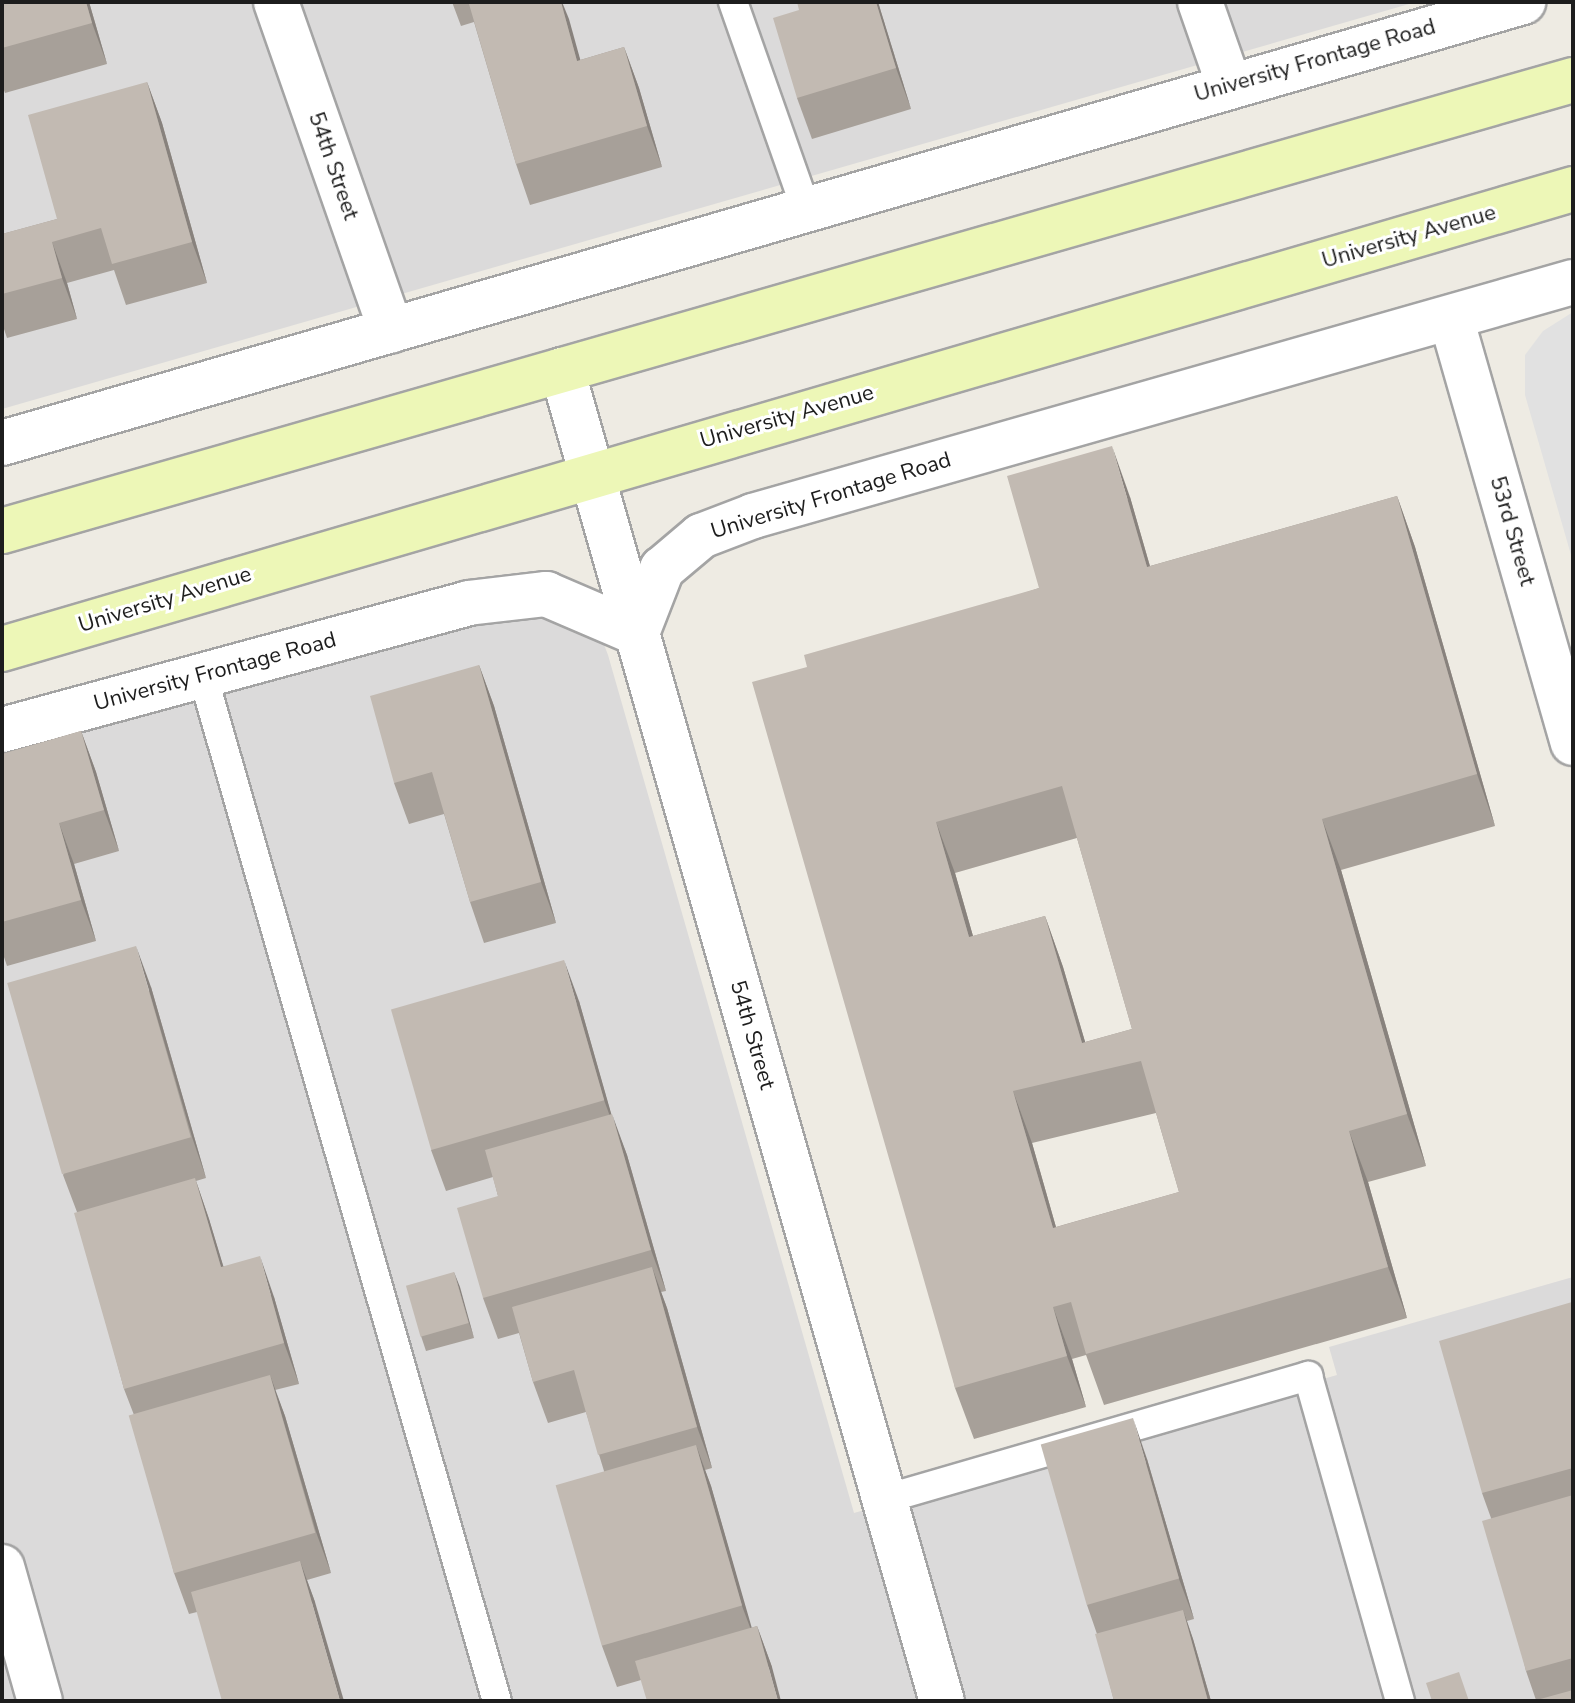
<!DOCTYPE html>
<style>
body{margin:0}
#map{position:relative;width:1575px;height:1703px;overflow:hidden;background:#eeebe3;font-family:"Nunito Sans",sans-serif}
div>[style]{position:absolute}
.residential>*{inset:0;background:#dbdada}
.parking>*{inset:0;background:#e1e1e1}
.roads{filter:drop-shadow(2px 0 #a4a4a4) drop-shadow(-2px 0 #a4a4a4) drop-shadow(0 2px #a4a4a4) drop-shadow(0 -2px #a4a4a4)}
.service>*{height:28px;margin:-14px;padding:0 14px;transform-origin:14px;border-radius:14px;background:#fff}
.minor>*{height:44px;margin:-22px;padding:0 22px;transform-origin:22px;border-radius:22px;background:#fff}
.secondary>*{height:44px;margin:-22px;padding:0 22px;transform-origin:22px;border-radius:22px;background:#edf7b7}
.wall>*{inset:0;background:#a7a099}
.shaded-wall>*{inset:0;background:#88827d}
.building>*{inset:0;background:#c2bab2;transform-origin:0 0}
span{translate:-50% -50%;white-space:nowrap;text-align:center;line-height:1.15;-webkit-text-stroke:6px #fff;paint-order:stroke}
.street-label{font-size:22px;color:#1d1d1d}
.frame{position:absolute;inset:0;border:4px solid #1d1d1d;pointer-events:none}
</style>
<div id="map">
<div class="residential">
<div style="clip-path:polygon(2px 2px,1416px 2px,2px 409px)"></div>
<div style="clip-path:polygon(514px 605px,600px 634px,608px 655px,854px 1513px,1337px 1375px,1329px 1347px,1573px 1277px,1573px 1701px,2px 1701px,2px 751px)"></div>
</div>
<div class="parking">
<div style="clip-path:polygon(1573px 312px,1573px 562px,1525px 395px,1525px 355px,1543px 331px)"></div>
</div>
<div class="roads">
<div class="service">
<div style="left:733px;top:2px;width:219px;rotate:70.6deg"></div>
<div style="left:203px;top:676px;width:1066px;rotate:74deg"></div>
<div style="left:885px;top:1499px;width:441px;rotate:-16.2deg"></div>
<div style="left:1308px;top:1376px;width:338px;rotate:74.2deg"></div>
</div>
<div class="minor">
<div style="left:276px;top:2px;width:348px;rotate:70.7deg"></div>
<div style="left:1200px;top:2px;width:88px;rotate:70.7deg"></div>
<div style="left:1451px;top:318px;width:442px;rotate:74deg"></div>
<div style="left:562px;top:370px;width:1384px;rotate:74.07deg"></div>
<div style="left:2px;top:443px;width:1584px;rotate:-16.17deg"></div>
<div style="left:2px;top:730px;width:483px;rotate:-15.2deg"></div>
<div style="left:468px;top:603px;width:79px;rotate:-6.6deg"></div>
<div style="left:546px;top:594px;width:99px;rotate:23.2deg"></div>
<div style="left:637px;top:633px;width:69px;rotate:-68.7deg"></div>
<div style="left:662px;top:569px;width:51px;rotate:-40.2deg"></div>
<div style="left:701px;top:536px;width:56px;rotate:-21deg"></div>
<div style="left:753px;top:516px;width:853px;rotate:-15.93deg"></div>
<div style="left:2px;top:1567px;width:139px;rotate:74.2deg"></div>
</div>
<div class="secondary">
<div style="left:2px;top:531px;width:1634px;rotate:-16.02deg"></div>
<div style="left:2px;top:649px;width:1637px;rotate:-16.32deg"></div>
</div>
</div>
<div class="wall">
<div style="clip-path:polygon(2px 2px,89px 2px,107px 64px,5px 93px,2px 85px)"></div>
<div style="clip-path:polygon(452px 2px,562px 2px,580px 60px,624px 47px,639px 88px,662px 167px,530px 205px,516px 164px,474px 22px,461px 26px)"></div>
<div style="clip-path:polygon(878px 2px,911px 109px,812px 139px,797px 98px,799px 10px)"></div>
<div style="clip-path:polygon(147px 82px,162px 123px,207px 283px,126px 305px,114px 270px,67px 283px,77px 319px,7px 338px,2px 323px,2px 234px,57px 219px)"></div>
<div style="clip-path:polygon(evenodd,1397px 496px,1415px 547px,1495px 826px,1341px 870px,1426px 1166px,1368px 1182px,1407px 1318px,1104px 1405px,1086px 1355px,1072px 1359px,1086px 1407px,974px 1439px,955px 1388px,807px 667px,1039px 588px,1130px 497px,1150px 566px,1397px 496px,1077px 838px,1132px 1029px,1085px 1042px,1063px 967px,1045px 916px,973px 936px,955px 873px,1077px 838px,1397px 496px,1156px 1113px,1179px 1192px,1056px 1227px,1032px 1143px,1156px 1113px)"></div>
<div style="clip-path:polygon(479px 665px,494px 706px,556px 923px,484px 943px,470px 902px,444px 814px,409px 824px,394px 783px)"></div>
<div style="clip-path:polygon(81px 731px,96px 772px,119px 851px,74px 864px,96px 941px,7px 966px,2px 951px,2px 754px)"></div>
<div style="clip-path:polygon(151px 987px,206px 1178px,196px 1181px,209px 1219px,223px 1266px,274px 1297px,299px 1384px,275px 1390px,285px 1416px,331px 1573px,307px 1580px,315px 1602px,197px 1612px,189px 1614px,174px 1573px,134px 1415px,124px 1389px,77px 1212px,63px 1175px)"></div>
<div style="clip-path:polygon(579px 1001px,611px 1114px,627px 1155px,666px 1291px,661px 1292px,667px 1308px,712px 1468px,705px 1470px,711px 1486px,751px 1628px,757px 1626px,772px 1667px,641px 1680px,617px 1687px,602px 1646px,604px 1471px,586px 1412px,548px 1423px,533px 1382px,519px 1333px,498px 1339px,483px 1298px,498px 1196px,493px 1177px,446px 1191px,431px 1150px)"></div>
<div style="clip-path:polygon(454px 1272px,474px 1338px,426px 1351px,421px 1336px)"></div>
<div style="clip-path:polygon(1573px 1305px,1573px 1701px,1536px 1700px,1526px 1671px,1491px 1518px,1482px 1493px)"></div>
<div style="clip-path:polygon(1147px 1459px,1194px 1619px,1187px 1621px,1193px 1639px,1211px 1701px,1114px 1701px,1097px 1634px,1087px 1605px)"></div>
</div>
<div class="shaded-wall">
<div style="clip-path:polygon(86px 2px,89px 2px,107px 64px,92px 23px)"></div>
<div style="clip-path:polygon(561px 2px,562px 2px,569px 19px,592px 102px,577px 61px)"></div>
<div style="clip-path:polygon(876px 2px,878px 2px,911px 109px,896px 68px)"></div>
<div style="clip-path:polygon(624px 47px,639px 88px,662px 167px,647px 126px)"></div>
<div style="clip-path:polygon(147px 82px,162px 123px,207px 283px,192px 242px)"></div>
<div style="clip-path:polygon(52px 242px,67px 283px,77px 319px,62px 278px)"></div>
<div style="clip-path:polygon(1112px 446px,1130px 497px,1165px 619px,1147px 567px)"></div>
<div style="clip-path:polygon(1397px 496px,1415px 547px,1495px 826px,1477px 774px)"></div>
<div style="clip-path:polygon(479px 665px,494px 706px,556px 923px,541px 882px)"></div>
<div style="clip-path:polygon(81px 731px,96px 772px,119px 851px,104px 810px)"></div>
<div style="clip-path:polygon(1322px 819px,1341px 870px,1426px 1166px,1407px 1114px)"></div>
<div style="clip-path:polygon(936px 822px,955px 873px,988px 989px,969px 937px)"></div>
<div style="clip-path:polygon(59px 823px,74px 864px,96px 941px,81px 900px)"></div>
<div style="clip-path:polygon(1045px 916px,1063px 967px,1094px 1072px,1082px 1043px)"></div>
<div style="clip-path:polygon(136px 946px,151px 987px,206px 1178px,192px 1137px)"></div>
<div style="clip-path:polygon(564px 960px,579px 1001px,619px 1141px,604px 1100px)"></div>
<div style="clip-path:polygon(1013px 1091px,1032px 1143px,1071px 1280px,1053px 1228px)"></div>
<div style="clip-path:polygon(612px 1114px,627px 1155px,666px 1291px,651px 1250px)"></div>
<div style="clip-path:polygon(1349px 1131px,1368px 1182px,1407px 1318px,1388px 1267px)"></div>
<div style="clip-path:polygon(195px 1178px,209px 1219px,236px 1308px,221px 1267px)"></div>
<div style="clip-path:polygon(260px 1256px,274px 1297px,299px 1384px,284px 1343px)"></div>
<div style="clip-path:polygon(652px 1267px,667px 1308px,712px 1468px,697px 1427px)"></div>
<div style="clip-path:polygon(454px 1272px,460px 1287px,474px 1338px,469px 1323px)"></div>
<div style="clip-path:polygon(1053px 1307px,1072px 1359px,1086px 1407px,1067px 1356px)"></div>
<div style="clip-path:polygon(270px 1375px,285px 1416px,331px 1573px,316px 1532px)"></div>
<div style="clip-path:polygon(1133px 1418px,1147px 1459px,1194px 1619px,1179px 1579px)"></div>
<div style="clip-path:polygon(696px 1445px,711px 1486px,757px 1646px,742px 1606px)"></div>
<div style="clip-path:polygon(300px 1561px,315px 1602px,344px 1701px,340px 1701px)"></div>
<div style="clip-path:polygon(1183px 1610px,1193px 1639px,1211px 1701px,1208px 1701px)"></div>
<div style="clip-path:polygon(757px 1626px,772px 1667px,781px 1701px,778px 1701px)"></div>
</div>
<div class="building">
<div style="clip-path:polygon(2px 2px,86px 2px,92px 23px,2px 48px)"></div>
<div style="clip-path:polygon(475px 2px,561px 2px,577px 61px,624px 47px,647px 126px,516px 164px,469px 4px)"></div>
<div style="clip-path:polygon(797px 2px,876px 2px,896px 68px,797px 98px,773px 18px,799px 10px)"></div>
<div style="clip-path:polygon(147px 82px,192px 242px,112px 264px,101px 228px,52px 242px,62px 278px,2px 294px,2px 234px,57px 219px,28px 115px)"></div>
<div style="clip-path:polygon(evenodd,1112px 446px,1147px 567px,1397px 496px,1477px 774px,1322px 819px,1407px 1114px,1349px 1131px,1388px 1267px,1086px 1354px,1071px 1302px,1053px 1307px,1067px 1356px,955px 1388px,752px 682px,807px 667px,804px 655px,1039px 588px,1007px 476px,1112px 446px,1062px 786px,1132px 1029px,1082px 1043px,1045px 916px,969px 937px,936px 822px,1062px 786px,1112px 446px,1141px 1061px,1179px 1192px,1053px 1228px,1013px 1091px,1141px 1061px)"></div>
<div style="clip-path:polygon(479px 665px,541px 882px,470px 902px,432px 772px,394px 783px,370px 696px)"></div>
<div style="clip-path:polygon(81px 731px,104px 810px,59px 823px,81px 900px,2px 922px,2px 754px)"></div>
<div style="left:136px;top:946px;width:199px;height:134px;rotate:74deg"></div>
<div style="left:564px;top:960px;width:146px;height:180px;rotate:74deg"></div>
<div style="clip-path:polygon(612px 1114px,651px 1250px,483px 1298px,457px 1208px,498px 1196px,485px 1150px)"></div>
<div style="clip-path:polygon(195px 1178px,221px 1267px,260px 1256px,284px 1343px,124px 1389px,74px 1213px)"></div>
<div style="clip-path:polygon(652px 1267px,697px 1427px,598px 1455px,574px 1370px,533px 1382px,512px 1307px)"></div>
<div style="left:454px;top:1272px;width:53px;height:50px;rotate:74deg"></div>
<div style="clip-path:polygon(1572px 1302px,1573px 1468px,1482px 1493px,1439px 1341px)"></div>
<div style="left:270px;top:1375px;width:164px;height:147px;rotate:74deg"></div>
<div style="left:1133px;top:1418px;width:167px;height:96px;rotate:74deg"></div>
<div style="left:696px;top:1445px;width:167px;height:146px;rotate:74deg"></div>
<div style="clip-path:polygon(1573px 1495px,1573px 1658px,1526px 1671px,1482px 1521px)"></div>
<div style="clip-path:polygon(300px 1561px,340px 1701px,222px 1701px,191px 1592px)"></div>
<div style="clip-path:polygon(1183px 1610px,1208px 1701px,1114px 1701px,1095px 1634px)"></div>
<div style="clip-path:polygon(757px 1626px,778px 1701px,647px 1701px,635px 1661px)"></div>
<div style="clip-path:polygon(1459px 1672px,1469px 1701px,1432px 1701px,1426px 1683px)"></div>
<div style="clip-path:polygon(1573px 1690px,1573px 1701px,1533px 1701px)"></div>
</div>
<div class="street-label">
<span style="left:1315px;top:61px;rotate:-16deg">University Frontage Road</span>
<span style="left:333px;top:166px;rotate:71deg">54th Street</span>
<span style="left:1409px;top:237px;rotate:-16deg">University Avenue</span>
<span style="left:787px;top:417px;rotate:-16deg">University Avenue</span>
<span style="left:831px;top:496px;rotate:-17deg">University Frontage Road</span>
<span style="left:1512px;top:531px;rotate:74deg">53rd Street</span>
<span style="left:165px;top:600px;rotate:-17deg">University Avenue</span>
<span style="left:215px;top:672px;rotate:-15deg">University Frontage Road</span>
<span style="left:752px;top:1035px;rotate:74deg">54th Street</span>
</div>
<div class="frame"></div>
</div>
